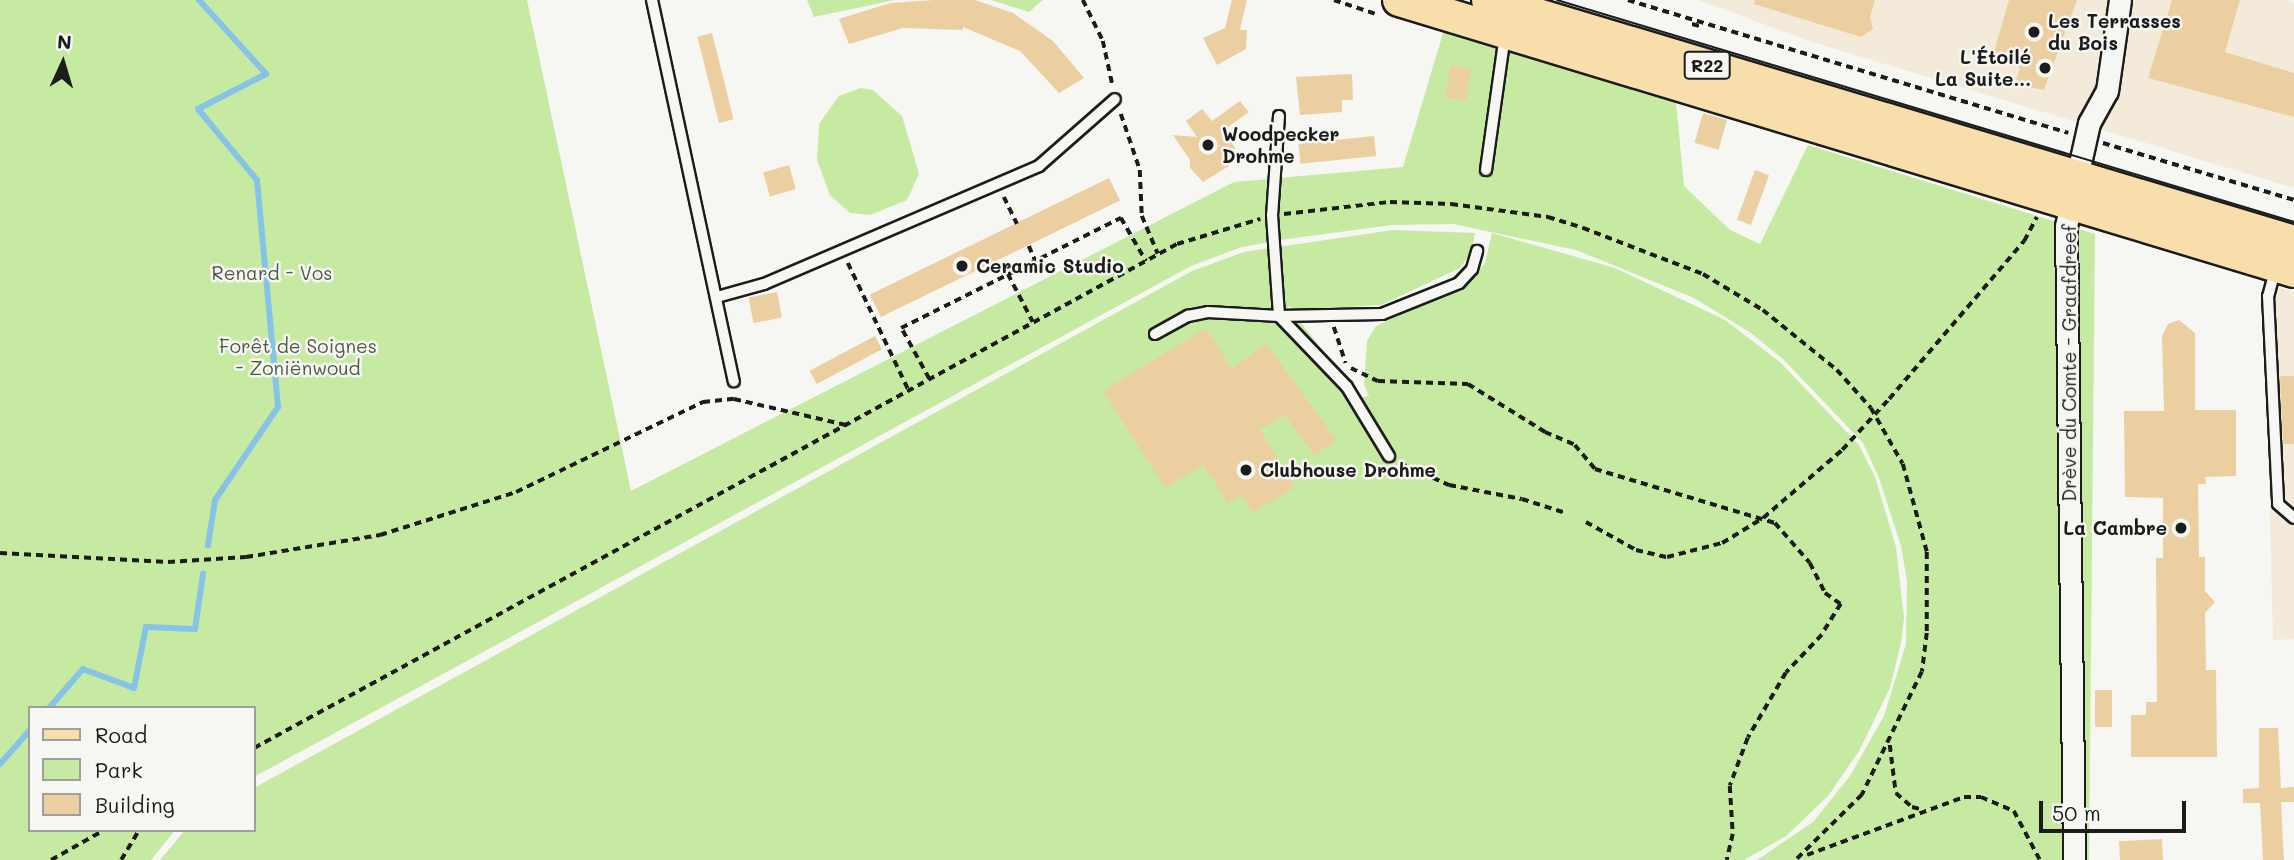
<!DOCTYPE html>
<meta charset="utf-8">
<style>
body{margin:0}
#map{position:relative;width:2294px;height:860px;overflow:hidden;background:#f6f6f2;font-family:Mali,sans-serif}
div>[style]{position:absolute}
.built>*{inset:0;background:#f3ead9}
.green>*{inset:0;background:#c7eaa3}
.stream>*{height:6px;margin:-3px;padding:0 3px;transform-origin:3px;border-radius:3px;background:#86c3e6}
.building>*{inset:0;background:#eccfa0;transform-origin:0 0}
.path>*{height:3.5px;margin-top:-1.75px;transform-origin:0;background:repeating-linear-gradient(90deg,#1c1c1c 0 7px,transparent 0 12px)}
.roads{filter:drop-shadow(2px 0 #1c1c1c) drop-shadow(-2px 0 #1c1c1c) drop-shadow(0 2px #1c1c1c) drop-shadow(0 -2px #1c1c1c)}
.lane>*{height:10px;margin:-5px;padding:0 5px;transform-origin:5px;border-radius:5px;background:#f6f6f2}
.street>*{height:21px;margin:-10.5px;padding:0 10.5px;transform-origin:10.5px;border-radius:10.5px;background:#f6f6f2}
.primary>*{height:32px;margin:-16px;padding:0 16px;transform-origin:16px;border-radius:16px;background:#f8deab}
.tram>*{height:2px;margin:-1px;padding:0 1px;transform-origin:1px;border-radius:1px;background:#1c1c1c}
.dots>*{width:19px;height:19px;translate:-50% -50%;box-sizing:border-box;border:4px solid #f6f6f2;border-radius:50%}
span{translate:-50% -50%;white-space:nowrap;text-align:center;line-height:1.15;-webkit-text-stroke:5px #f6f6f2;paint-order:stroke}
.shield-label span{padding:2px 5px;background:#f6f6f2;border:2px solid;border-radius:5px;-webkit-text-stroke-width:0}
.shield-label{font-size:18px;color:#1c1c1c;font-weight:700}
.poi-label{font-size:19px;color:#1c1c1c;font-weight:700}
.left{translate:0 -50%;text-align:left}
.right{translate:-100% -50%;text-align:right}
.park-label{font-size:19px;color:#4f5a44}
.street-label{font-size:19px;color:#1c1c1c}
.legend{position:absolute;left:28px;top:706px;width:228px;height:126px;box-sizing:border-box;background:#f6f6f2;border:2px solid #9f9f9c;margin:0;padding:9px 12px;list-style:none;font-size:21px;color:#1c1c1c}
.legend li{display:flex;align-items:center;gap:14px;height:35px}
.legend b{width:35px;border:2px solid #9f9f9c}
.north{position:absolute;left:28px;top:28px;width:70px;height:70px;-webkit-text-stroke:5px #f6f6f2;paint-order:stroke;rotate:4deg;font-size:19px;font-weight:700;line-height:28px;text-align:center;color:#1c1c1c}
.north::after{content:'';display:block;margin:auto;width:24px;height:32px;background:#1c1c1c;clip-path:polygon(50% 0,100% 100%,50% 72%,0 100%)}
.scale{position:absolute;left:2039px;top:801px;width:147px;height:32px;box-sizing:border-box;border:4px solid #1c1c1c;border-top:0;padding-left:9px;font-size:21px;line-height:24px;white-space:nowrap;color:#1c1c1c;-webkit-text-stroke:5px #f6f6f2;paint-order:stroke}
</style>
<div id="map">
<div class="built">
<div style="clip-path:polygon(1699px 0,2289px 0,2294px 4px,2294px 188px,1809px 41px)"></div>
<div style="clip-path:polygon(2264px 283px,2294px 292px,2294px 639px,2273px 640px)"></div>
</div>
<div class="green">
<div style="clip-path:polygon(0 0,527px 0,631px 491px,1234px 182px,1403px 167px,1444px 30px,1676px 102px,1684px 186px,1730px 230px,1760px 244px,1808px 145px,2095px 234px,2089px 860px,1757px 860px,1813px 822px,1850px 776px,1884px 716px,1906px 644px,1907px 581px,1901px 546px,1879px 478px,1863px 443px,1784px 360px,1751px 333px,1694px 298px,1576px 250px,1453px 224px,1392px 225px,1280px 240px,1242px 247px,1191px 266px,254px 777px,254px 708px,30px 708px,30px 830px,175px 830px,151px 860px,0 860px)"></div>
<div style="clip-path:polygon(807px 0,895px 0,814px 17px)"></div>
<div style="clip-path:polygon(991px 0,1043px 0,1029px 12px)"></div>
<div style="clip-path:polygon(861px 88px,873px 90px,902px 116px,919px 174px,907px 200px,870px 215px,850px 213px,830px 195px,817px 160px,819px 124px,839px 96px)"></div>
<div style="clip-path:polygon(1393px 230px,1475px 233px,1472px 251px,1460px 268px,1381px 305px,1297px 310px,1288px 306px,1289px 316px,1299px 320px,1360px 398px,1369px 396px,1364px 385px,1367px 341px,1376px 326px,1466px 284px,1485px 263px,1492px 233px,1615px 268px,1725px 320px,1781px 363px,1859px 445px,1875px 477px,1896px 547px,1904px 618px,1901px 643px,1890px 688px,1859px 751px,1828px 796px,1786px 836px,1744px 860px,160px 860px,185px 830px,254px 830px,254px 788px,1192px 271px,1244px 252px)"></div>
</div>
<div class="stream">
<div style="left:199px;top:0;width:100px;rotate:47.8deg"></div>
<div style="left:266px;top:74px;width:76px;rotate:152.8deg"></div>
<div style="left:198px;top:109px;width:92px;rotate:50.3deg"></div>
<div style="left:257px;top:180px;width:228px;rotate:84.7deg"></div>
<div style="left:278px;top:407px;width:112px;rotate:124.1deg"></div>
<div style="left:215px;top:500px;width:46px;rotate:98.8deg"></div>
<div style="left:49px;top:708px;width:52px;rotate:-48.9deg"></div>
<div style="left:83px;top:669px;width:54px;rotate:20.4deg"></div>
<div style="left:134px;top:688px;width:62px;rotate:-78.9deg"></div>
<div style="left:146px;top:627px;width:49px;rotate:2.3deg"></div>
<div style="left:195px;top:629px;width:56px;rotate:-81.7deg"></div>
<div style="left:0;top:764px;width:45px;rotate:-48.6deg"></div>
</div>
<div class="building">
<div style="clip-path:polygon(934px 0,975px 0,1013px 13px,1053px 41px,1084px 78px,1059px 93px,1020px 51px,963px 27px,963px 30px,903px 28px,849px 44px,839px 19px,890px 3px)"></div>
<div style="clip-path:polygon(1232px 0,1247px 0,1240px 30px,1247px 30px,1246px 49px,1217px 65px,1203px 38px,1225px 28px)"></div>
<div style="clip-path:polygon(1755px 0,1875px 0,1870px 17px,1873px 29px,1861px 37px,1754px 4px)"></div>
<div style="clip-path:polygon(2009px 0,2077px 0,2044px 90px,2015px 84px,2020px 68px,1992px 59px)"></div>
<div style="clip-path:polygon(2172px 0,2240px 0,2225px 52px,2294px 73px,2294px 117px,2148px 78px)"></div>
<div style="left:712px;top:33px;width:89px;height:15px;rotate:76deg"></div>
<div style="left:1450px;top:66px;width:21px;height:32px;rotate:8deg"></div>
<div style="clip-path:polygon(1352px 74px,1353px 100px,1342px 100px,1342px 112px,1300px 115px,1296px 77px)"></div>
<div style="clip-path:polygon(1240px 101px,1249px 112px,1224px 130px,1235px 148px,1229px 166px,1203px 182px,1190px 168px,1190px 160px,1173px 135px,1197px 137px,1186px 121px,1202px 109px,1212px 121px)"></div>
<div style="left:1703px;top:113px;width:25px;height:31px;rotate:16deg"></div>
<div style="left:1374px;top:136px;width:20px;height:76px;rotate:84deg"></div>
<div style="left:789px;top:165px;width:25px;height:27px;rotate:74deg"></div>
<div style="left:1755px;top:170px;width:15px;height:53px;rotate:20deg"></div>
<div style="left:1109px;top:178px;width:25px;height:266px;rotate:64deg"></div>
<div style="left:777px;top:292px;width:26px;height:29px;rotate:79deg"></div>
<div style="clip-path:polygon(2179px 320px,2195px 333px,2195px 410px,2236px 410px,2236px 476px,2205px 477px,2206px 484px,2198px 484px,2199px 557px,2205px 557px,2205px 591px,2215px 602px,2205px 613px,2206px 670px,2216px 670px,2217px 757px,2131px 757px,2131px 715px,2146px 715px,2146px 702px,2157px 702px,2156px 558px,2163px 558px,2163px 498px,2125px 497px,2124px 411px,2164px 411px,2162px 336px,2168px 324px)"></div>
<div style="clip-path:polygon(1206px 328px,1232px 369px,1266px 343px,1336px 440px,1314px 455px,1285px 415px,1260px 430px,1295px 487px,1252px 513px,1241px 495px,1228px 504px,1204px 465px,1165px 488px,1103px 391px)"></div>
<div style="left:875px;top:336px;width:15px;height:74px;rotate:62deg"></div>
<div style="clip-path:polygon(2280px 376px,2294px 376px,2294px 444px,2283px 444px)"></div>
<div style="left:2095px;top:690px;width:17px;height:37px"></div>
<div style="clip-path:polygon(2259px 728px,2278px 728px,2281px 788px,2294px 787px,2294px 802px,2281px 802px,2284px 860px,2263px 860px,2260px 803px,2243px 803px,2243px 789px,2259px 788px)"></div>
<div style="left:2162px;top:839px;width:21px;height:43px;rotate:87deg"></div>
</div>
<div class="path">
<div style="left:1083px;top:0;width:46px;rotate:64deg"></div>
<div style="left:1103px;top:41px;width:47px;rotate:77.7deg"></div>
<div style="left:1334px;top:0;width:47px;rotate:18.4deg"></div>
<div style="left:1628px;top:0;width:460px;rotate:16.8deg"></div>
<div style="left:1692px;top:24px;width:11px;rotate:15deg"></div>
<div style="left:1121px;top:114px;width:59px;rotate:71.3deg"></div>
<div style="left:1140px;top:170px;width:46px;rotate:87.5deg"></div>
<div style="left:1142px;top:216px;width:41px;rotate:67.2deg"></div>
<div style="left:2103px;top:143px;width:199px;rotate:16.6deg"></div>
<div style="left:1004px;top:197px;width:30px;rotate:64deg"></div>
<div style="left:1284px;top:214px;width:107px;rotate:-6.5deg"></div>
<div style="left:1390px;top:202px;width:61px;rotate:1.9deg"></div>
<div style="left:1451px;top:204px;width:98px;rotate:7.6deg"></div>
<div style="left:1548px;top:217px;width:37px;rotate:17deg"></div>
<div style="left:1583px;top:228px;width:129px;rotate:21deg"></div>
<div style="left:1703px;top:274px;width:70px;rotate:31deg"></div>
<div style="left:1763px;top:310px;width:95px;rotate:39deg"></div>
<div style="left:1837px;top:370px;width:51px;rotate:48.2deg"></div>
<div style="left:1871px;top:408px;width:64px;rotate:60.3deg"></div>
<div style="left:1903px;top:464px;width:91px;rotate:74.7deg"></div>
<div style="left:1927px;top:552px;width:81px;rotate:90deg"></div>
<div style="left:1927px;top:633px;width:39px;rotate:97deg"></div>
<div style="left:1922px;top:672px;width:137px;rotate:116deg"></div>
<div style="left:1862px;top:795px;width:93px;rotate:135.4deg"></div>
<div style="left:1029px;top:246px;width:15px;rotate:67deg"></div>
<div style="left:848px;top:263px;width:142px;rotate:64.5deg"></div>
<div style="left:1008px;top:274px;width:54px;rotate:62.5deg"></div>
<div style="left:1334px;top:327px;width:38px;rotate:72deg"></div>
<div style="left:1351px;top:368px;width:30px;rotate:26deg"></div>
<div style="left:1378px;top:381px;width:90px;rotate:1.9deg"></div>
<div style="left:1468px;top:384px;width:91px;rotate:31.9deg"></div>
<div style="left:1545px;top:432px;width:33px;rotate:23deg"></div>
<div style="left:1575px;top:445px;width:31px;rotate:50deg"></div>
<div style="left:1595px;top:469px;width:188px;rotate:16.7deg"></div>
<div style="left:1775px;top:523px;width:53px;rotate:48.8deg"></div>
<div style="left:1810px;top:563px;width:34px;rotate:63deg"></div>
<div style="left:1825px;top:593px;width:19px;rotate:35deg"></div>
<div style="left:1841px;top:604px;width:36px;rotate:122deg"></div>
<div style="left:1822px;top:635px;width:52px;rotate:133.5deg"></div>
<div style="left:1786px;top:673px;width:75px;rotate:120.3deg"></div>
<div style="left:1748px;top:738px;width:51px;rotate:110.6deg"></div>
<div style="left:1730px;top:786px;width:48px;rotate:86.4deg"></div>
<div style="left:1733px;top:834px;width:27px;rotate:103deg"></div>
<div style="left:929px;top:379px;width:58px;rotate:-118.8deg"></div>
<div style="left:901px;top:328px;width:246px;rotate:-26.6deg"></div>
<div style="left:1121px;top:218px;width:50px;rotate:59.8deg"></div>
<div style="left:1400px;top:463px;width:54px;rotate:24.2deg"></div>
<div style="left:1449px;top:485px;width:74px;rotate:10.9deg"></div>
<div style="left:1522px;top:499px;width:46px;rotate:17.7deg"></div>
<div style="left:1586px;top:522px;width:57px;rotate:29.2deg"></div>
<div style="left:1636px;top:550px;width:32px;rotate:13deg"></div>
<div style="left:1667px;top:557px;width:57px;rotate:-14.3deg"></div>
<div style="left:1722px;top:543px;width:48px;rotate:-31.4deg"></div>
<div style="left:1763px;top:518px;width:104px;rotate:-40.7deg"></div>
<div style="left:1842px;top:450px;width:69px;rotate:-47.3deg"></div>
<div style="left:1889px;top:399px;width:208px;rotate:-49.5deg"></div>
<div style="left:2024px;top:241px;width:27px;rotate:-62deg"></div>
<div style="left:0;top:553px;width:168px;rotate:3.1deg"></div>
<div style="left:168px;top:562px;width:78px;rotate:-3.7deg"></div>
<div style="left:246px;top:557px;width:136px;rotate:-9.3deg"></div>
<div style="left:380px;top:535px;width:143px;rotate:-17.5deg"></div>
<div style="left:516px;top:492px;width:208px;rotate:-25.7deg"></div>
<div style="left:703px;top:402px;width:31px;rotate:-6deg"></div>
<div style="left:734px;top:399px;width:115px;rotate:13.1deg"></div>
<div style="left:1890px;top:745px;width:48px;rotate:82.9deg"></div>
<div style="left:1896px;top:793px;width:21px;rotate:41deg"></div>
<div style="left:1912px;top:807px;width:12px;rotate:14deg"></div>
<div style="left:254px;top:748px;width:1052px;rotate:-28.64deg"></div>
<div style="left:1177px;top:244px;width:87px;rotate:-16.8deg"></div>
<div style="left:1807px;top:855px;width:167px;rotate:-20.3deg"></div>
<div style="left:1964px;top:797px;width:17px"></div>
<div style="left:1981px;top:797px;width:36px;rotate:23deg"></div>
<div style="left:2014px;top:811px;width:55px;rotate:62deg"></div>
<div style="left:51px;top:860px;width:61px;rotate:-29.5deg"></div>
<div style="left:121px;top:860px;width:35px;rotate:-59deg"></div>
</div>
<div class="roads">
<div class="lane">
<div style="left:652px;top:0;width:390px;rotate:77.9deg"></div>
<div style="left:1279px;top:116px;width:99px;rotate:94deg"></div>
<div style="left:1272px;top:215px;width:101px;rotate:86deg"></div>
<div style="left:1279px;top:316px;width:103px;rotate:-1.1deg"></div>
<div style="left:1382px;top:314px;width:83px;rotate:-21.9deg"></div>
<div style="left:1459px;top:283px;width:19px;rotate:-47deg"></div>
<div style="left:1472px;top:269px;width:19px;rotate:-74deg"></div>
<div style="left:1486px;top:170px;width:137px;rotate:-82deg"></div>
<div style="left:2276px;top:267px;width:30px;rotate:105deg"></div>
<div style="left:2268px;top:296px;width:208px;rotate:87.2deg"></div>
<div style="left:2278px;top:504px;width:21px;rotate:41deg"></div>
<div style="left:717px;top:297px;width:49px;rotate:-15.5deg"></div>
<div style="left:764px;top:284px;width:299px;rotate:-23.2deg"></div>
<div style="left:1039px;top:166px;width:101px;rotate:-41.4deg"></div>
<div style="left:1155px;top:334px;width:38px;rotate:-29deg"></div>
<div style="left:1188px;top:316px;width:20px;rotate:-11deg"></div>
<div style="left:1208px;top:312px;width:71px;rotate:3.2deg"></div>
<div style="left:1279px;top:316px;width:98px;rotate:46.2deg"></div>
<div style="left:1347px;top:387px;width:81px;rotate:58.7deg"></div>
</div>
<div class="street">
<div style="left:2074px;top:860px;width:634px;rotate:-90.72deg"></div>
<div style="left:2066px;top:226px;width:106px;rotate:-77.4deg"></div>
<div style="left:2089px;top:123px;width:37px;rotate:-61deg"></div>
<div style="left:2107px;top:91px;width:92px;rotate:-81.9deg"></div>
</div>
<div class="primary">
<div style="left:1399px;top:0;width:935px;rotate:16.85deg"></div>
<div style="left:1488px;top:0;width:842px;rotate:16.71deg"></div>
</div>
</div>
<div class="tram">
<div style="left:1557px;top:0;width:770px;rotate:16.76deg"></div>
</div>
<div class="dots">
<div style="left:2034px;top:32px;background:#1c1c1c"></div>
<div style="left:2045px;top:68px;background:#1c1c1c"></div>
<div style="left:1208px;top:145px;background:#1c1c1c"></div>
<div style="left:962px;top:266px;background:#1c1c1c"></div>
<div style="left:1246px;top:470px;background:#1c1c1c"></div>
<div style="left:2181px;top:528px;background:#1c1c1c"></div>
</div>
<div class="shield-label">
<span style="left:1707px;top:65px">R22</span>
</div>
<div class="poi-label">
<span class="left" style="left:2048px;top:32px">Les Terrasses<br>du Bois</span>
<span class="right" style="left:2031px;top:68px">L'Étoilé<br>La Suite...</span>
<span class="left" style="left:1222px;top:145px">Woodpecker<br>Drohme</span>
<span class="left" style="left:976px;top:266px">Ceramic Studio</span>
<span class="left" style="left:1260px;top:470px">Clubhouse Drohme</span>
<span class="right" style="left:2167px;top:528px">La Cambre</span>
</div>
<div class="park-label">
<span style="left:272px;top:273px">Renard - Vos</span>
<span style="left:298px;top:357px">Forêt de Soignes<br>- Zoniënwoud</span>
</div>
<div class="street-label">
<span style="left:2069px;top:363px;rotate:-90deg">Drève du Comte - Graafdreef</span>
</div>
<ul class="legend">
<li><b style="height:9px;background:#f8deab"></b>Road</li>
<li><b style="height:19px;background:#c7eaa3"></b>Park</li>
<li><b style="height:19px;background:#eccfa0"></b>Building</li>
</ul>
<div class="north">N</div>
<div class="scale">50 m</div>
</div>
